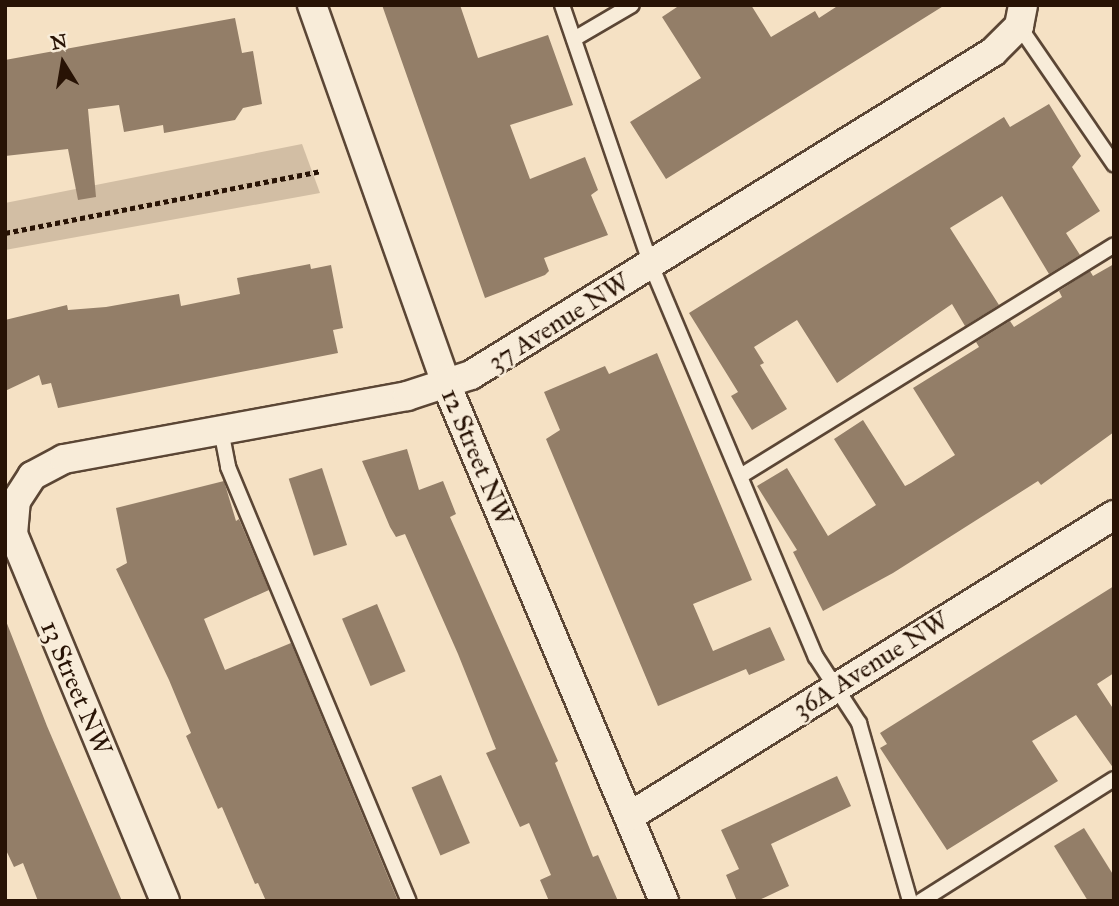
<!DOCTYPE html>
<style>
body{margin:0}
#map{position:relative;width:1119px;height:906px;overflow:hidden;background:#f5e1c4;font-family:"IM FELL Great Primer",serif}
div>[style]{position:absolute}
.green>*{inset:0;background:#d2bea4}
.building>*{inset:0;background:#937e68;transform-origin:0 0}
.path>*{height:4.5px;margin-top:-2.25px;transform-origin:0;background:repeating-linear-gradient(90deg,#281305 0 5px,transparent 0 8.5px)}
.roads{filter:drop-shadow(2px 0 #5b4635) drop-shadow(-2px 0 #5b4635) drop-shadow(0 2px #5b4635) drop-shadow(0 -2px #5b4635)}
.lane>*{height:14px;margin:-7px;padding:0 7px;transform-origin:7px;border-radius:7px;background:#f8ecd9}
.street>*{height:28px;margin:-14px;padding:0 14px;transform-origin:14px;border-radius:14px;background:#f8ecd9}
span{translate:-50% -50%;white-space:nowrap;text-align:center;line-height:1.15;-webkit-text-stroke:5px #f8ecd9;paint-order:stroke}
.street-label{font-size:26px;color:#281305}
.frame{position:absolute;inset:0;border:7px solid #281305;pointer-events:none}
.north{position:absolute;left:28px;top:28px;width:70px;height:70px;-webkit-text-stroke:5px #f8ecd9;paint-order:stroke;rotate:349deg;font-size:19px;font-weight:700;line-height:28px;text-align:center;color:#281305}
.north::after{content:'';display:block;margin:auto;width:24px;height:32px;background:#281305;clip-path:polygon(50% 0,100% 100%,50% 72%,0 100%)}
</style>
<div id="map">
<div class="green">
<div style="clip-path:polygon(302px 144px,320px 193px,5px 250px,5px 203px)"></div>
</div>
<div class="building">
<div style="clip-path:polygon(382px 5px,460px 5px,478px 58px,548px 35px,573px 105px,510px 125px,530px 179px,585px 157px,598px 190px,591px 195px,608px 235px,544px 258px,549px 271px,545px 275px,485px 298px)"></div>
<div style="clip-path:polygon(680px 5px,751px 5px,771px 37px,815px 11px,819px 18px,839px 5px,945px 5px,666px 179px,630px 122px,701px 78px,662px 17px)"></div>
<div style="clip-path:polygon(235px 18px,242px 53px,253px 51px,262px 104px,243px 108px,235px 120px,164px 133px,163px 125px,124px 132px,119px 105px,88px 109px,96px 197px,78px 200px,68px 149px,5px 156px,5px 60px)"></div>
<div style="clip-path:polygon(1049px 104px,1081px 156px,1072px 167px,1100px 211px,1066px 233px,1080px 255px,1049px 274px,1002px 196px,950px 228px,999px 305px,965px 326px,952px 304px,837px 383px,797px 320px,754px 347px,764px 363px,760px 365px,787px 409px,752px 430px,731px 396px,738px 392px,689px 313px,1004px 117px,1010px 127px)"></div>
<div style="clip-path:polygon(310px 264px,311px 269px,331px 265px,343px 328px,333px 330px,338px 353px,58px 408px,51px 383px,42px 385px,39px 375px,5px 391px,5px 320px,67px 305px,68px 310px,106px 307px,179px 294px,181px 306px,240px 294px,237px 278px)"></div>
<div style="clip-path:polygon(1114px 264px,1114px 432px,1041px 485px,1038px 481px,893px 573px,823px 611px,793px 552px,797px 550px,757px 486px,787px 468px,828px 536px,876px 505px,834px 439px,863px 420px,905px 486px,911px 483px,955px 455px,913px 388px,979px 347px,976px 342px,1010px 321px,1014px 327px,1062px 297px,1059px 291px,1090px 271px,1093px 276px)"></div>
<div style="clip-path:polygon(657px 353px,752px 580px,693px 604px,713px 651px,770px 627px,785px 660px,749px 675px,746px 669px,658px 706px,546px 439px,560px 430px,544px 392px,605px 366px,609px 374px)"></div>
<div style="clip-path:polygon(407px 449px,419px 490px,443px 481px,456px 514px,450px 517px,558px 761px,555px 763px,593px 857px,598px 855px,618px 901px,549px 901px,540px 880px,551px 875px,529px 823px,520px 827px,486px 753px,496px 749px,458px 654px,405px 534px,396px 537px,390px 527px,362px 461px)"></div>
<div style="left:322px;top:468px;width:81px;height:35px;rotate:72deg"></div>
<div style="clip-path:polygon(224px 481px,236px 521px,239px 519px,269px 590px,204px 619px,225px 670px,291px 643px,398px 901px,266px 901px,258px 883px,255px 884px,222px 807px,218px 809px,186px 736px,191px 733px,169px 680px,116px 569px,127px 563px,116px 508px)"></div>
<div style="clip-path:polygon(1114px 586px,1114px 673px,1097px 684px,1114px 710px,1114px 769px,1076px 715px,1032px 741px,1058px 781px,947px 850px,880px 748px,887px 744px,880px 733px)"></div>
<div style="left:377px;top:604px;width:73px;height:38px;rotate:67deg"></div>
<div style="clip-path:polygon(6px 621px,47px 726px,122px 901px,38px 901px,23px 863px,14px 867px,5px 848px)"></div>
<div style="left:441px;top:775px;width:74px;height:32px;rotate:67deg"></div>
<div style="clip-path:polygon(837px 776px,851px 806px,771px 844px,789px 886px,757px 901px,737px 901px,726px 875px,739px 869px,721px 830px)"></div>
<div style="clip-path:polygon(1084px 828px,1114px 876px,1114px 901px,1088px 901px,1054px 846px)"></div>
</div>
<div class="path">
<div style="left:5px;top:233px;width:321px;rotate:-11.1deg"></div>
</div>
<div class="roads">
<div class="lane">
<div style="left:562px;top:5px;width:275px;rotate:71.1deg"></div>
<div style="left:651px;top:265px;width:425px;rotate:67.2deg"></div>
<div style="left:816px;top:657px;width:79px;rotate:56.9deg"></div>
<div style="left:859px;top:723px;width:185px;rotate:74deg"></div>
<div style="left:1019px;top:26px;width:168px;rotate:55.5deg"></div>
<div style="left:574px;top:39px;width:67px;rotate:-30.4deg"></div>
<div style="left:221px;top:430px;width:38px;rotate:79deg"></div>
<div style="left:228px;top:467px;width:470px;rotate:67.4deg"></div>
<div style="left:742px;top:475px;width:437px;rotate:-31.7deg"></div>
<div style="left:921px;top:901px;width:228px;rotate:-32.3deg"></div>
</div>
<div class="street">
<div style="left:312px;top:5px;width:402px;rotate:70.5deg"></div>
<div style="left:446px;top:384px;width:561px;rotate:67.14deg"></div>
<div style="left:630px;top:816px;width:570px;rotate:-31.88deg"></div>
<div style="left:165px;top:901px;width:397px;rotate:-112.5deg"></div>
<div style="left:13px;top:534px;width:33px;rotate:-85deg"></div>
<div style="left:16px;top:501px;width:30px;rotate:-57deg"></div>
<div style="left:32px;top:476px;width:36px;rotate:-28deg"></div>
<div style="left:64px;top:459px;width:349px;rotate:-10.4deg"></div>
<div style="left:407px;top:396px;width:67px;rotate:-18.2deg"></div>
<div style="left:471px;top:375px;width:614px;rotate:-31.75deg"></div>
<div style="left:993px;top:52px;width:37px;rotate:-45deg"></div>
<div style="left:1019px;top:26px;width:21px;rotate:-79deg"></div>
</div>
</div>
<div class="street-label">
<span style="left:559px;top:322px;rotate:-32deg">37 Avenue NW</span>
<span style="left:477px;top:457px;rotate:67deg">12 Street NW</span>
<span style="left:871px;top:665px;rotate:-32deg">36A Avenue NW</span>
<span style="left:76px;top:688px;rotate:67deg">13 Street NW</span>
</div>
<div class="frame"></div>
<div class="north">N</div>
</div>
